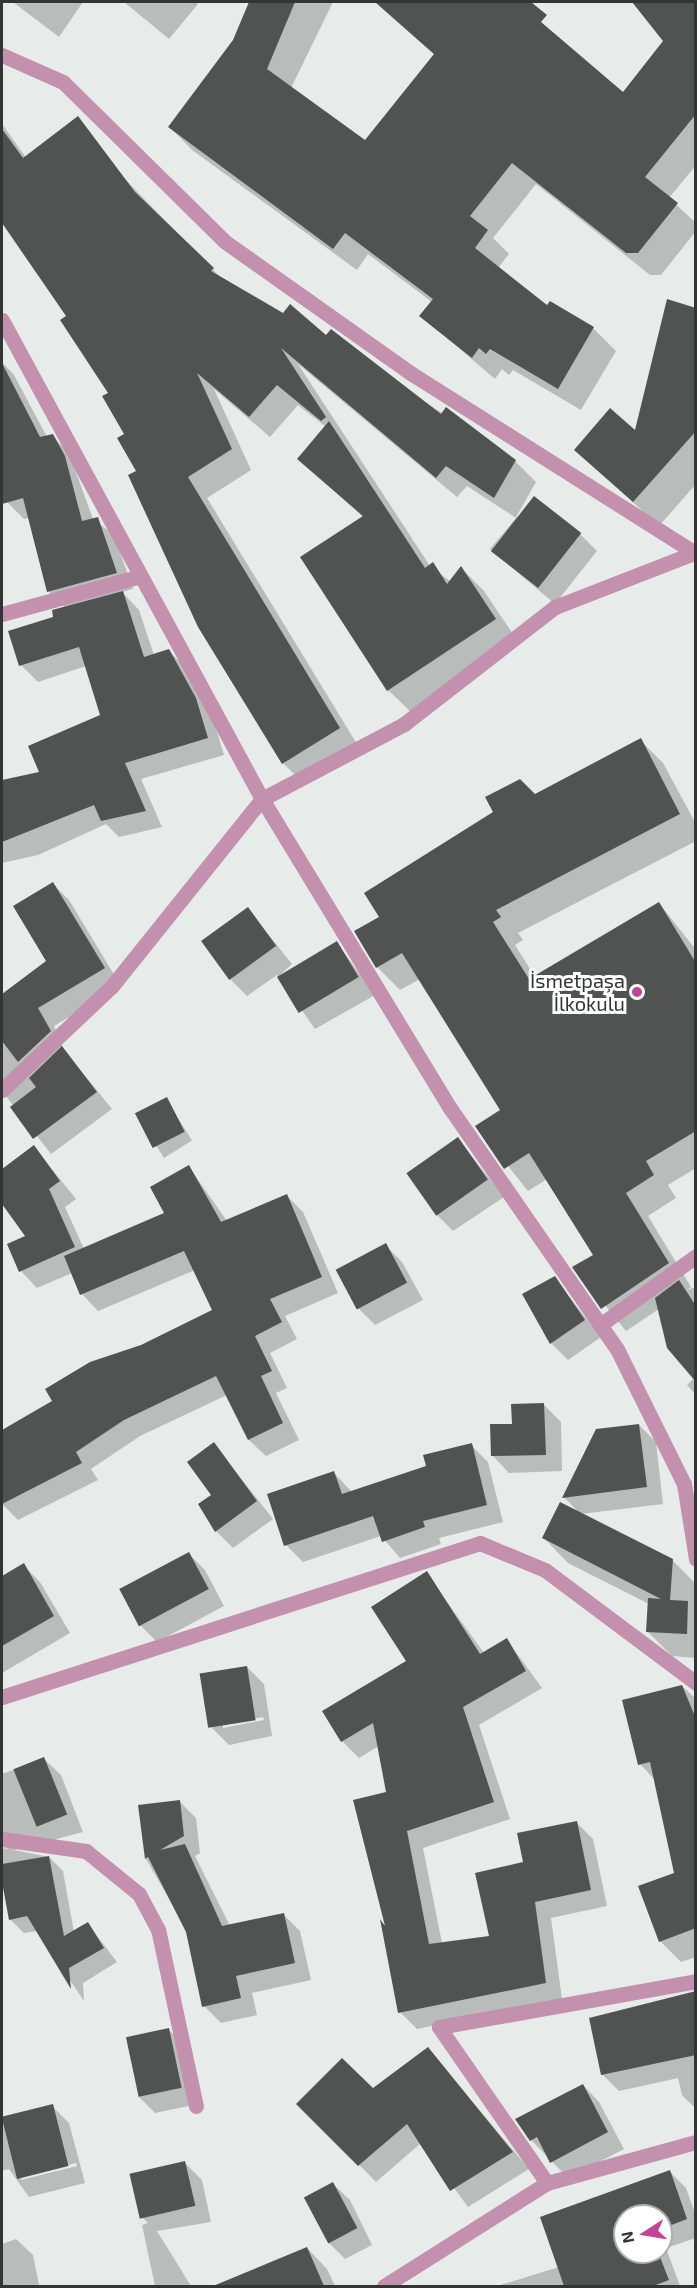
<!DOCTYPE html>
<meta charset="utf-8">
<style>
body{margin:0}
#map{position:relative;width:697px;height:2288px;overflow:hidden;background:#e7ebe9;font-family:"Exo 2",sans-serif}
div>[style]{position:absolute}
.shadow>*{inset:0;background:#0003;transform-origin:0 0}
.building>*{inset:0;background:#505352;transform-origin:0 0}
.minor>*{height:15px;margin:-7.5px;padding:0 7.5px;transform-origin:7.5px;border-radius:7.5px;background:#c391ad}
.dots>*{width:16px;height:16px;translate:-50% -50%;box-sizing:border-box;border:3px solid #fff;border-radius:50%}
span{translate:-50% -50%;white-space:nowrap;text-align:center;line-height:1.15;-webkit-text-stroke:6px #fff;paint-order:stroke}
.poi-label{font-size:20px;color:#333434}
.right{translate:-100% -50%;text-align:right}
.frame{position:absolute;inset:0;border:3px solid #333434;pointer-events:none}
.north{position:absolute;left:613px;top:2204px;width:60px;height:60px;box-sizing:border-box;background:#fff;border:2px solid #adaeae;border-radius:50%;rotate:258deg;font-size:16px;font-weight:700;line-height:24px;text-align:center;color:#333434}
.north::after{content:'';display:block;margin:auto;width:21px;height:27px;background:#c04596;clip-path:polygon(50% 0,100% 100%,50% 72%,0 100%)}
</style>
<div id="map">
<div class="shadow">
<div style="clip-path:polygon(13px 2px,83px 2px,59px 37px)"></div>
<div style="clip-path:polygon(124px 2px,195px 2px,198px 4px,169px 39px)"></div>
<div style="clip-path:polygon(253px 2px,333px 2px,291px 88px,365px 142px,435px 55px,375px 2px,469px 2px,550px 73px,624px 94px,665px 41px,634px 2px,696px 2px,696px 165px,669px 198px,696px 223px,696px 231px,661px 275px,650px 275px,536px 184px,493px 238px,509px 254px,498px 268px,547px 307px,593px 328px,616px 351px,581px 410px,513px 370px,509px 375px,502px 369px,495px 379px,421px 316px,432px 302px,368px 254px,357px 270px,192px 150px,170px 127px,234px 41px)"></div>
<div style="clip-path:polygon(2px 124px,44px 183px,2px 207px)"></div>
<div style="clip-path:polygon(121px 175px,225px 282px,326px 337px,515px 461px,536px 482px,516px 517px,580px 534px,597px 551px,555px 604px,490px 549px,516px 518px,467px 486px,457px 497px,298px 364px,430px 566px,451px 582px,461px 568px,484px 591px,519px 643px,412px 713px,388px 690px,363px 517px,299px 459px,326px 427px,298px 405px,270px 437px,214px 389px,251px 470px,207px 498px,360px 749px,304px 784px,283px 763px,138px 472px,110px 393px,68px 316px)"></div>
<div style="clip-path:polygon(696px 309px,696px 484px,659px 526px,576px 450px,636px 432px)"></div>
<div style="clip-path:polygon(2px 362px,14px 375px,47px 437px,52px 436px,69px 453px,93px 519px,114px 535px,133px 589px,122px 592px,139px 610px,154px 655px,169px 651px,186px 668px,212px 716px,224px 755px,141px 779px,162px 827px,119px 837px,106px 824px,38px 855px,2px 863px,2px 782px,41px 773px,102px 715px,86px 666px,38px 682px,21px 665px,66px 608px,48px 591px,30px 518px,24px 519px,7px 502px,2px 483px)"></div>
<div style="clip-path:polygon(640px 740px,663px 763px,696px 824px,696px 841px,518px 933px,523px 940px,515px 945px,535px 977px,659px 903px,696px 950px,696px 1168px,668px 1185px,676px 1198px,648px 1216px,691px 1287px,687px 1290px,696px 1287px,696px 1395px,687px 1385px,694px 1378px,659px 1309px,626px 1331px,574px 1267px,595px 1256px,547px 1179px,528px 1191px,477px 1127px,502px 1110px,420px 979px,400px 990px,377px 967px,381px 918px,535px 795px)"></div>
<div style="clip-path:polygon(52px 883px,69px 900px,121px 986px,54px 1026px,64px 1050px,112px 1109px,51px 1154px,2px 1091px,2px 996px,48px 962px)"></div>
<div style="clip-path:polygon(248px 909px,292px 964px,280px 975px,337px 943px,375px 995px,315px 1029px,277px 975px,247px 996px,231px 980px)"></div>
<div style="left:166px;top:1099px;width:49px;height:33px;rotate:58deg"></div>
<div style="clip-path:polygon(458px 1139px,504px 1197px,453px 1231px,436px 1214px)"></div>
<div style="clip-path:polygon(34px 1147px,76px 1199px,65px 1207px,84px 1249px,166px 1214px,189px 1167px,227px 1221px,287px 1196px,303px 1212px,338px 1293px,285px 1316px,297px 1339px,270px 1353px,287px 1388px,276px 1393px,299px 1440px,266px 1456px,249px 1440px,227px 1395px,140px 1436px,91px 1469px,98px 1480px,18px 1520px,2px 1504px,2px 1431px,214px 1310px,195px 1270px,98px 1311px,82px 1294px,72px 1273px,37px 1288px,21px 1271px,9px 1245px,27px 1237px,2px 1201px,2px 1171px)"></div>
<div style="clip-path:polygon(385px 1245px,402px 1262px,423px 1300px,375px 1325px,358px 1308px)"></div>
<div style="clip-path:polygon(554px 1278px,601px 1337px,568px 1360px,551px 1343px,524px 1294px)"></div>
<div style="clip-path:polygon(544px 1405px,561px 1422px,562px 1471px,509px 1473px,493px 1456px,513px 1426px)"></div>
<div style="clip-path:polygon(639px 1425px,656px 1442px,663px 1504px,581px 1514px,672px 1560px,696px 1584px,696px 1658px,672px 1656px,647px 1631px,649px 1604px,568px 1563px,544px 1538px,578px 1512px,564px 1497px)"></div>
<div style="clip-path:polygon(214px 1444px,273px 1519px,233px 1548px,216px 1531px)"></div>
<div style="clip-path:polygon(471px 1445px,488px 1462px,503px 1522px,439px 1538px,441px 1544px,400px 1558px,381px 1536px,303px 1562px,286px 1545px,334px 1473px,352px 1492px,427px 1467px)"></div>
<div style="clip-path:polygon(188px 1553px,205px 1570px,224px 1606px,157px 1642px,140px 1625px)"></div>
<div style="clip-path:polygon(23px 1565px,40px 1582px,70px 1633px,2px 1673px,2px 1578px)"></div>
<div style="clip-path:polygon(426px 1573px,484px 1653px,507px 1640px,542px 1688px,479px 1725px,510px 1819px,423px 1848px,442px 1943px,491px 1937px,525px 1863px,576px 1822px,593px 1839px,607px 1906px,551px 1918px,562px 1999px,417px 2029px,400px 2012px,387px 1928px,388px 1793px,379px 1746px,359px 1758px,342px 1741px,408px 1662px)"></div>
<div style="clip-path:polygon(evenodd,247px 1667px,264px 1684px,272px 1736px,229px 1745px,212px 1728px,247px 1667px,263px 1717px,264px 1720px,223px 1728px,223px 1725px,263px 1717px)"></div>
<div style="clip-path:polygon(682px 1686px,696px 1699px,696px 1957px,681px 1962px,660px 1941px,675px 1874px,655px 1780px,640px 1764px)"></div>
<div style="clip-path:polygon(44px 1759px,61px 1775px,83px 1832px,14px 1850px,49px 1857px,63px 1871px,74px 1932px,88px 1924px,117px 1962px,83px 1983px,84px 2001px,37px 1931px,24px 1933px,10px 1919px,2px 1874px,2px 1848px,8px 1849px,2px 1843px,2px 1774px)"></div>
<div style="clip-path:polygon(179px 1801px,196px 1818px,200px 1853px,195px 1856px,230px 1926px,283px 1914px,300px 1931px,311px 1980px,252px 1993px,257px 2015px,221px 2023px,204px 2006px,188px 1932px,146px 1859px,139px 1806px)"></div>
<div style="clip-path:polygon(696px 1993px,696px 2109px,682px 2095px,678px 2078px,619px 2091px,602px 2074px)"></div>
<div style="clip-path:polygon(169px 2030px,186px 2047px,198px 2104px,155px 2113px,138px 2096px)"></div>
<div style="clip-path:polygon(428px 2049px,529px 2169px,468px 2207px,421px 2143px,376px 2182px,299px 2104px,373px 2090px)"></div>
<div style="clip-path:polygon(583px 2085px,599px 2102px,624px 2149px,568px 2178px,531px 2140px)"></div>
<div style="clip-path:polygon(evenodd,52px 2106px,69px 2123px,85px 2183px,29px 2197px,9px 2169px,2px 2171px,2px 2119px,52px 2106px,76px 2163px,77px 2166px,21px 2180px,21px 2177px,76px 2163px)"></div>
<div style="clip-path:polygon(185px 2163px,202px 2180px,211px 2222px,157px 2231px,191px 2286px,155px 2286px,142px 2225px,148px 2223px,139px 2214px)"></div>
<div style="clip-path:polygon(evenodd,670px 2172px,686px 2188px,696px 2216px,696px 2238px,666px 2248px,680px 2286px,497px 2286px,559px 2267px,670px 2172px,625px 2216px,661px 2216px,661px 2252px,625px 2252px,625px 2216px)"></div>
<div style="clip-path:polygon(333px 2184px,350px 2200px,372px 2245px,345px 2259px,328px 2242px)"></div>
<div style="clip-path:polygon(16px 2239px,33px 2255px,39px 2285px,2px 2286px,2px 2244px)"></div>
<div style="clip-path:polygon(307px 2248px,327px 2269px,335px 2286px,216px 2286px)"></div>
</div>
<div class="building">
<div style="clip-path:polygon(249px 2px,295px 2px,267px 69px,365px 140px,434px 54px,375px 2px,531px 2px,547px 15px,541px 22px,623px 92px,663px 41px,632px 2px,696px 2px,696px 114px,645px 177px,678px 203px,638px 253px,626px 253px,512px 163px,470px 216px,488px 230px,475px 248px,547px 305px,550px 301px,594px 327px,558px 389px,490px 349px,486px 354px,479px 348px,472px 358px,419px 316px,433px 299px,345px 233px,333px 249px,168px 127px,233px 40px)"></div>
<div style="clip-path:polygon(78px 116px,135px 192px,214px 268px,211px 271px,283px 313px,290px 304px,326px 335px,331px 329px,441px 414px,446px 407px,516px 460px,494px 498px,446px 466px,436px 478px,281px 348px,326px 417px,321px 421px,277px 385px,249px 417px,197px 373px,232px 449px,188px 477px,340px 728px,282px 764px,198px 627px,128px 475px,136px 471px,117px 438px,124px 434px,102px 396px,108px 393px,60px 320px,66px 316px,2px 223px,2px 129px,23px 158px)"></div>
<div style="clip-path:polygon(667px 299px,696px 308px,696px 431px,633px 502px,574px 450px,610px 408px,635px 430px)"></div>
<div style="clip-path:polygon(2px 363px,40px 437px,53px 434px,65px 456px,82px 521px,98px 517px,117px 573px,47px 592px,23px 498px,2px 504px)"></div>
<div style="clip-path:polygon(329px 421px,425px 568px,433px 562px,447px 584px,461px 566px,496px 619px,387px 691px,300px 557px,363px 516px,297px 459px)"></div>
<div style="left:534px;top:496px;width:60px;height:70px;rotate:38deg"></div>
<div style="clip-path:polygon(123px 591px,144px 657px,169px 649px,196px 698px,208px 738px,125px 763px,146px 811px,101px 821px,94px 805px,2px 842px,2px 780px,39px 772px,28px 746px,100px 715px,79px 647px,19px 666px,8px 631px,53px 617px,52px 610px)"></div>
<div style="clip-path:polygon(641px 738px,680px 814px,496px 910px,501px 917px,493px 922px,529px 979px,659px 902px,696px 963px,696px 1131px,646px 1161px,654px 1175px,626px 1193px,669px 1263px,601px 1309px,572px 1267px,593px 1255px,529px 1153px,504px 1169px,475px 1126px,500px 1110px,402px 953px,376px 968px,354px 931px,379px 917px,364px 893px,493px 812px,485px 797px,520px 779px,535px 794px)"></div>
<div style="clip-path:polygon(53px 882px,105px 968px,38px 1008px,51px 1031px,18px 1062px,2px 1041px,2px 994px,46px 961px,13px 906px)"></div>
<div style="left:248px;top:907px;width:48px;height:58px;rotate:54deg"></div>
<div style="left:337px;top:941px;width:42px;height:70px;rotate:59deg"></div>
<div style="clip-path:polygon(62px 1046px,97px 1092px,33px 1139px,10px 1107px,36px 1087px,29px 1078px)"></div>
<div style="left:167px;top:1097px;width:39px;height:36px;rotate:63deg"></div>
<div style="left:458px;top:1137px;width:52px;height:63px;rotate:55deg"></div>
<div style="clip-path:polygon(34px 1145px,60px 1181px,49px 1189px,75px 1247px,19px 1272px,7px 1244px,25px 1236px,2px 1204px,2px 1169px)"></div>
<div style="clip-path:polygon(189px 1165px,221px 1222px,287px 1194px,322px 1277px,270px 1299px,282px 1322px,255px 1336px,272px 1371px,261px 1376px,283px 1423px,248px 1440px,216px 1376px,124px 1420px,76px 1452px,82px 1463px,2px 1504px,2px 1430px,52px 1401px,45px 1389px,90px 1362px,141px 1345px,212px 1310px,184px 1251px,80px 1295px,64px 1256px,164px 1213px,150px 1187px)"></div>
<div style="left:386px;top:1243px;width:45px;height:57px;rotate:62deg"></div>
<div style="clip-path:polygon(555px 1276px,585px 1320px,550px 1344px,522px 1294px)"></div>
<div style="clip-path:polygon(679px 1280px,696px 1306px,696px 1382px,667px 1348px,655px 1298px)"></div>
<div style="clip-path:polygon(544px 1403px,546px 1455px,491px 1456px,490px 1424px,512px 1424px,511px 1404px)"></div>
<div style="clip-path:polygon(639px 1424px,647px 1487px,562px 1498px,596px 1429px)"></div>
<div style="clip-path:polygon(214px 1442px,257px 1501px,215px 1532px,198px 1504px,211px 1495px,187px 1462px)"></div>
<div style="clip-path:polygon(472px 1443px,487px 1505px,423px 1521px,425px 1527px,382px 1542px,373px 1516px,284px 1546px,267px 1494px,334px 1471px,342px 1494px,426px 1466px,423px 1455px)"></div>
<div style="clip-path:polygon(560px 1502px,673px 1559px,670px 1600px,688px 1601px,687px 1634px,646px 1632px,648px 1598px,661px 1599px,542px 1538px)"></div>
<div style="left:189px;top:1552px;width:42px;height:79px;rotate:62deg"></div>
<div style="clip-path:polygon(24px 1563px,54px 1616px,2px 1646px,2px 1576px)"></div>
<div style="clip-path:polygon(427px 1571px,480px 1654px,507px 1638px,526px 1671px,463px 1707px,494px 1802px,407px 1831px,429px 1944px,489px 1936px,475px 1873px,523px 1862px,517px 1833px,577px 1821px,591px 1890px,535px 1902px,546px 1983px,398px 2013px,380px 1919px,385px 1926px,353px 1800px,386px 1792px,373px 1723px,341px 1742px,322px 1711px,406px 1661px,371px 1607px)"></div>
<div style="left:247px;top:1666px;width:55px;height:48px;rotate:81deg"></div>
<div style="clip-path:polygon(682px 1685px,696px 1719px,696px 1928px,659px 1942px,638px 1886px,674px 1873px,650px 1762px,638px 1765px,622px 1700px)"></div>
<div style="left:44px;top:1757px;width:62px;height:33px;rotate:68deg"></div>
<div style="clip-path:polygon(180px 1800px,184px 1836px,160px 1850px,185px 1844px,222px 1926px,284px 1913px,295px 1963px,236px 1976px,241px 1998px,202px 2007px,186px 1932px,148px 1857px,145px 1859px,138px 1805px)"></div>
<div style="clip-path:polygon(49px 1856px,64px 1936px,88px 1922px,104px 1948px,69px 1968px,71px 1989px,27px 1916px,9px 1920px,2px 1882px,2px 1864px)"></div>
<div style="clip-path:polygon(696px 1991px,696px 2055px,601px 2075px,589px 2018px)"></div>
<div style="left:169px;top:2028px;width:61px;height:44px;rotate:78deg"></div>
<div style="clip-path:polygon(428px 2047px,513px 2152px,450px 2191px,407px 2124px,358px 2166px,296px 2104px,342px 2058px,373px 2088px)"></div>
<div style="clip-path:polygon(583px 2084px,608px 2132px,550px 2163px,537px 2137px,530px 2141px,515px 2119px)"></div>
<div style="left:53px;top:2104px;width:64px;height:53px;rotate:76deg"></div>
<div style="left:185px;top:2161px;width:46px;height:57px;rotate:77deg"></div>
<div style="clip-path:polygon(670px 2170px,687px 2219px,661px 2229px,661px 2216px,625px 2216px,625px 2252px,658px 2252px,669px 2280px,653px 2286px,564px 2286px,540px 2217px)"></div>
<div style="left:333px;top:2182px;width:52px;height:33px;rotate:62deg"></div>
<div style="clip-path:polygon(307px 2247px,324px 2286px,213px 2286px)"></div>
</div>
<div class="minor">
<div style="left:2px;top:55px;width:67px;rotate:23.9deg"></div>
<div style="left:63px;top:82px;width:226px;rotate:44.6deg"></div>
<div style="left:224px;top:241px;width:230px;rotate:35.3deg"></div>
<div style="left:412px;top:374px;width:333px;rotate:32.3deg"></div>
<div style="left:2px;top:320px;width:545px;rotate:61.51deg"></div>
<div style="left:262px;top:799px;width:362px;rotate:58.7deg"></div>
<div style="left:450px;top:1108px;width:293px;rotate:55.3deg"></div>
<div style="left:617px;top:1349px;width:151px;rotate:63.6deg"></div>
<div style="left:684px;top:1484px;width:76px;rotate:80.9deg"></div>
<div style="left:2px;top:614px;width:144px;rotate:-15.3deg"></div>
<div style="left:2px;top:1090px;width:151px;rotate:-43.4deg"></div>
<div style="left:112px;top:986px;width:240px;rotate:-51.3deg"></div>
<div style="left:262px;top:799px;width:161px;rotate:-27.8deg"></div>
<div style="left:404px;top:724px;width:191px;rotate:-37.8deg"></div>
<div style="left:555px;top:607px;width:151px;rotate:-21.3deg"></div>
<div style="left:600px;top:1325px;width:118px;rotate:-35.7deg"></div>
<div style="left:2px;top:1697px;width:502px;rotate:-17.86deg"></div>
<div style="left:480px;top:1543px;width:70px;rotate:22.6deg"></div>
<div style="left:545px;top:1570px;width:189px;rotate:36.8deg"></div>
<div style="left:2px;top:1839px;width:85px;rotate:8.1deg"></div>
<div style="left:86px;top:1851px;width:68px;rotate:39.1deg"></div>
<div style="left:139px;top:1894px;width:40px;rotate:62deg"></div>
<div style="left:158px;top:1929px;width:181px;rotate:77.9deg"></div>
<div style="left:547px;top:2183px;width:190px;rotate:-124.7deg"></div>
<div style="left:439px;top:2027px;width:261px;rotate:-10.1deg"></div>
<div style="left:384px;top:2286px;width:193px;rotate:-32.3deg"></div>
<div style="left:547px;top:2183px;width:155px;rotate:-15.4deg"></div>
</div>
<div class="dots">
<div style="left:637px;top:992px;background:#c04596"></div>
</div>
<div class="poi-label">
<span class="right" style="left:625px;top:992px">İsmetpaşa<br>İlkokulu</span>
</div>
<div class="frame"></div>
<div class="north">N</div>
</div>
